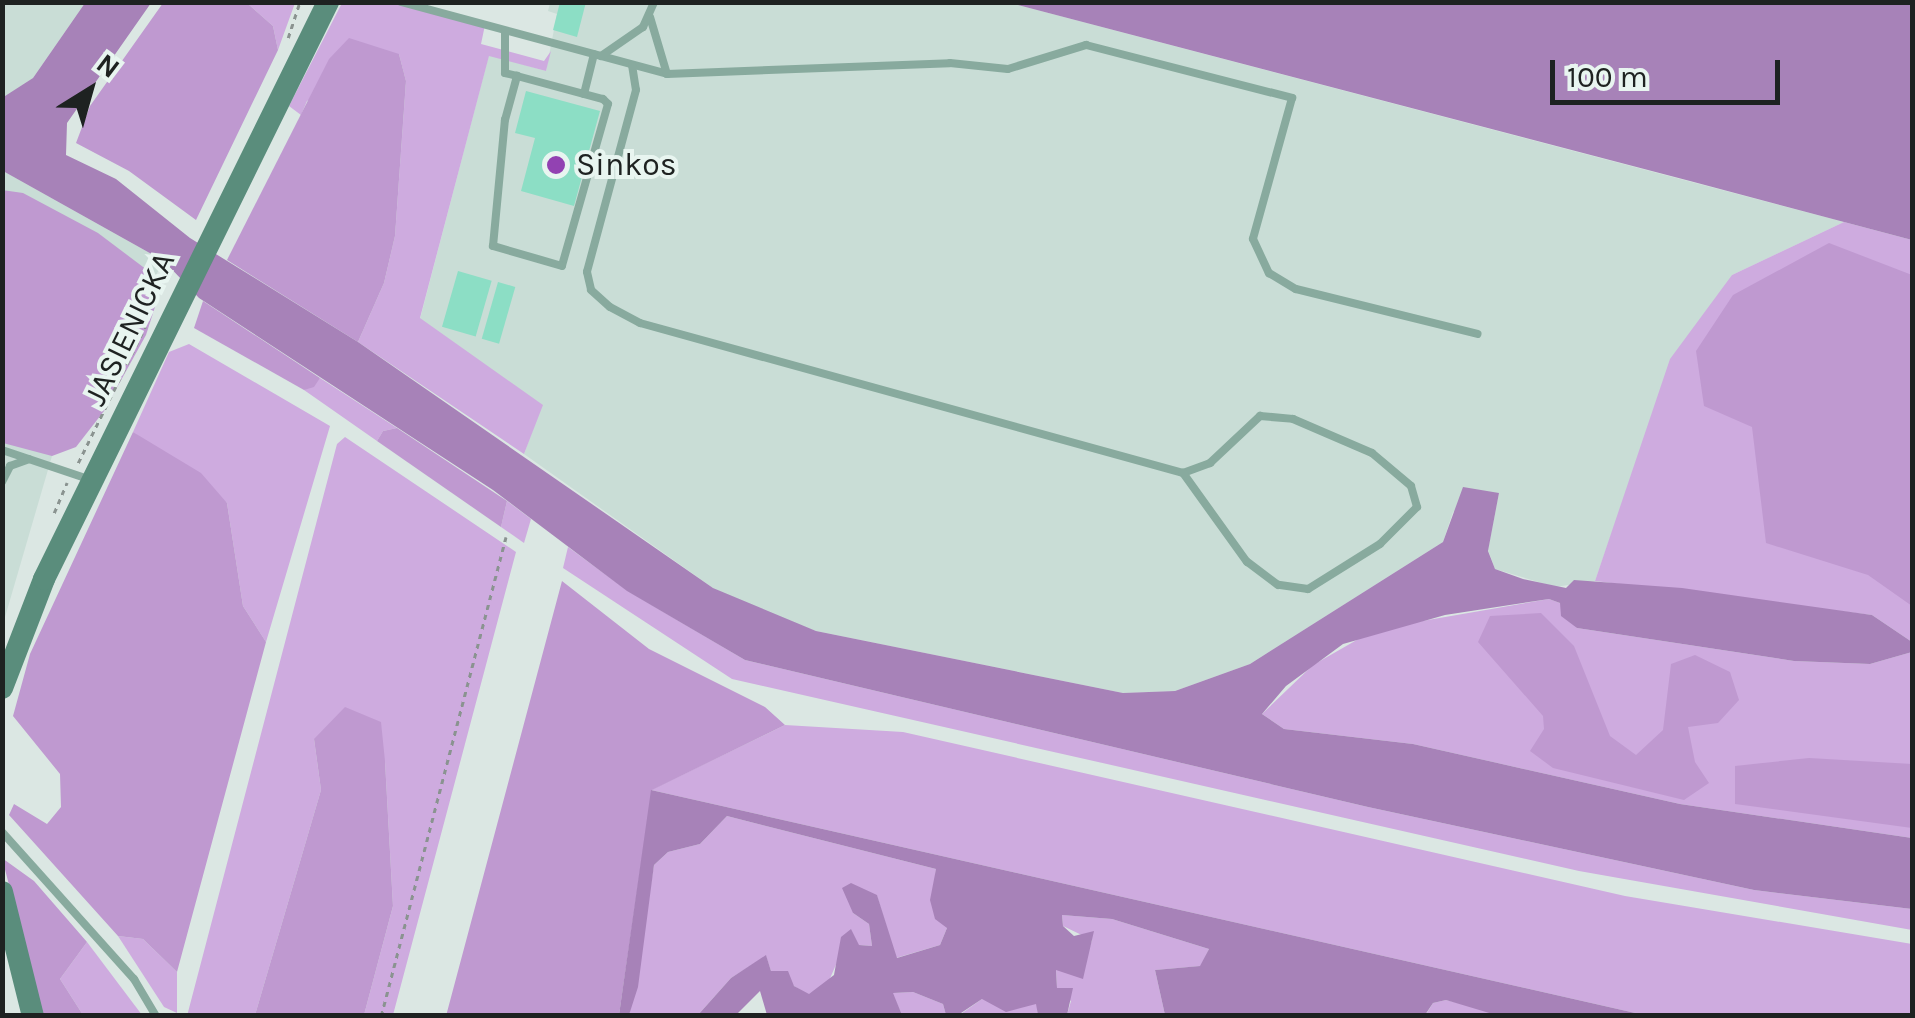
<!DOCTYPE html>
<style>
body{margin:0}
#map{position:relative;width:1915px;height:1018px;overflow:hidden;background:#dbe7e3;font-family:Karla,sans-serif}
div>[style]{position:absolute}
.built>*{inset:0;background:#c9ddd6}
.green>*{inset:0;background:#ceabdf}
.forest>*{inset:0;background:#bf99d0}
.water>*{inset:0;background:#a782b8}
.building>*{inset:0;background:#8cdec5;transform-origin:0 0}
.path>*{height:2.5px;margin-top:-1.25px;transform-origin:0;background:repeating-linear-gradient(90deg,#8a9390 0 5px,transparent 0 10px)}
.service>*{height:8px;margin:-4px;padding:0 4px;transform-origin:4px;border-radius:4px;background:#88aa9e}
.secondary>*{height:22px;margin:-11px;padding:0 11px;transform-origin:11px;border-radius:11px;background:#5a8d7c}
.dots>*{width:28px;height:28px;translate:-50% -50%;box-sizing:border-box;border:5px solid #e8f5f0;border-radius:50%}
span{translate:-50% -50%;white-space:nowrap;text-align:center;line-height:1.15;-webkit-text-stroke:8px #e8f5f0;paint-order:stroke}
.poi-label{font-size:32px;color:#1e2221}
.left{translate:0 -50%;text-align:left}
.street-label{font-size:32px;color:#1e2221}
.frame{position:absolute;inset:0;border:5px solid #1e2221;pointer-events:none}
.north{position:absolute;left:40px;top:40px;width:100px;height:100px;-webkit-text-stroke:8px #e8f5f0;paint-order:stroke;rotate:37deg;font-size:28px;font-weight:700;line-height:40px;text-align:center;color:#1e2221}
.north::after{content:'';display:block;margin:auto;width:35px;height:45px;background:#1e2221;clip-path:polygon(50% 0,100% 100%,50% 72%,0 100%)}
.scale{position:absolute;left:1550px;top:60px;width:230px;height:45px;box-sizing:border-box;border:5px solid #1e2221;border-top:0;padding-left:12px;font-size:30px;line-height:35px;white-space:nowrap;color:#1e2221;-webkit-text-stroke:8px #e8f5f0;paint-order:stroke}
</style>
<div id="map">
<div class="built">
<div style="clip-path:polygon(3px 3px,85px 3px,33px 78px,3px 98px)"></div>
<div style="clip-path:polygon(550px 3px,1010px 3px,1844px 222px,1732px 275px,1625px 495px,1595px 581px,1555px 587px,1495px 569px,1488px 550px,1499px 493px,1453px 512px,1443px 542px,1250px 664px,1175px 691px,1123px 693px,816px 631px,759px 610px,713px 588px,524px 454px,542px 405px,420px 319px,489px 55px,546px 71px,557px 14px,548px 11px)"></div>
<div style="clip-path:polygon(3px 171px,164px 261px,52px 456px,3px 624px)"></div>
</div>
<div class="green">
<div style="clip-path:polygon(247px 3px,295px 3px,278px 50px,273px 26px)"></div>
<div style="clip-path:polygon(342px 3px,401px 3px,485px 25px,481px 44px,544px 61px,551px 51px,546px 71px,489px 56px,420px 318px,543px 405px,524px 454px,358px 342px,384px 283px,395px 236px,406px 81px,399px 54px,307px 101px,301px 115px,289px 106px)"></div>
<div style="clip-path:polygon(1844px 222px,1912px 240px,1912px 642px,1872px 615px,1595px 581px,1670px 359px,1732px 275px)"></div>
<div style="clip-path:polygon(189px 344px,330px 426px,266px 642px,243px 606px,227px 503px,133px 432px,169px 352px)"></div>
<div style="clip-path:polygon(320px 378px,397px 428px,383px 431px,377px 441px,304px 390px)"></div>
<div style="clip-path:polygon(345px 437px,516px 552px,393px 1015px,364px 1015px,393px 906px,385px 761px,314px 739px,321px 790px,255px 1015px,187px 1016px,337px 444px)"></div>
<div style="clip-path:polygon(507px 501px,531px 519px,524px 543px,501px 527px)"></div>
<div style="clip-path:polygon(568px 547px,628px 591px,745px 660px,1368px 807px,1754px 890px,1912px 909px,1912px 930px,1579px 871px,732px 679px,563px 568px)"></div>
<div style="clip-path:polygon(1549px 599px,1560px 603px,1577px 628px,1794px 661px,1870px 664px,1912px 652px,1912px 838px,1680px 804px,1413px 744px,1284px 729px,1262px 714px,1313px 665px,1376px 629px)"></div>
<div style="clip-path:polygon(785px 725px,903px 732px,1625px 896px,1912px 944px,1912px 1015px,1644px 1015px,651px 790px)"></div>
<div style="clip-path:polygon(727px 816px,936px 869px,934px 894px,947px 928px,940px 945px,896px 958px,877px 896px,853px 913px,869px 924px,872px 946px,859px 945px,838px 960px,828px 983px,808px 995px,771px 971px,766px 956px,731px 978px,698px 1015px,629px 1016px,654px 865px,668px 852px,700px 844px)"></div>
<div style="clip-path:polygon(1062px 915px,1112px 919px,1209px 949px,1201px 966px,1155px 970px,1165px 1015px,1067px 1015px,1071px 1001px,1057px 988px,1056px 969px,1084px 965px,1092px 940px,1063px 926px)"></div>
<div style="clip-path:polygon(118px 936px,143px 939px,177px 972px,177px 1013px,164px 1007px)"></div>
<div style="clip-path:polygon(87px 942px,142px 1015px,83px 1015px,60px 979px)"></div>
<div style="clip-path:polygon(913px 992px,943px 1004px,946px 1015px,902px 1015px,892px 993px)"></div>
<div style="clip-path:polygon(982px 999px,1037px 1004px,1038px 1015px,958px 1016px)"></div>
<div style="clip-path:polygon(1446px 1000px,1495px 1012px,1496px 1015px,1425px 1016px,1433px 1003px)"></div>
</div>
<div class="forest">
<div style="clip-path:polygon(163px 3px,247px 3px,273px 26px,278px 50px,196px 220px,129px 171px,76px 143px,90px 106px)"></div>
<div style="clip-path:polygon(349px 38px,399px 54px,406px 81px,395px 236px,384px 283px,358px 342px,227px 260px,329px 59px)"></div>
<div style="clip-path:polygon(2px 190px,23px 193px,98px 233px,163px 282px,146px 335px,104px 411px,76px 447px,52px 456px,3px 443px)"></div>
<div style="clip-path:polygon(1829px 243px,1912px 275px,1912px 606px,1868px 575px,1766px 543px,1752px 427px,1704px 406px,1696px 351px,1733px 295px)"></div>
<div style="clip-path:polygon(203px 301px,320px 378px,314px 387px,304px 390px,194px 328px)"></div>
<div style="clip-path:polygon(397px 428px,507px 501px,501px 527px,377px 441px,383px 431px)"></div>
<div style="clip-path:polygon(133px 432px,201px 473px,227px 503px,243px 606px,266px 642px,177px 972px,143px 939px,118px 936px,9px 815px,14px 804px,47px 824px,61px 807px,60px 774px,13px 716px,30px 654px)"></div>
<div style="clip-path:polygon(562px 581px,649px 649px,765px 707px,785px 725px,652px 790px,619px 1015px,446px 1016px)"></div>
<div style="clip-path:polygon(1541px 613px,1574px 646px,1610px 736px,1636px 755px,1663px 730px,1671px 664px,1695px 655px,1730px 672px,1739px 700px,1718px 723px,1688px 727px,1695px 762px,1709px 783px,1684px 800px,1553px 768px,1530px 751px,1544px 729px,1543px 716px,1478px 642px,1490px 616px)"></div>
<div style="clip-path:polygon(345px 707px,381px 722px,385px 761px,393px 906px,364px 1015px,255px 1015px,321px 790px,314px 739px)"></div>
<div style="clip-path:polygon(1809px 758px,1912px 764px,1912px 828px,1735px 804px,1735px 766px)"></div>
<div style="clip-path:polygon(2px 858px,34px 881px,87px 942px,60px 979px,83px 1015px,43px 1015px)"></div>
</div>
<div class="water">
<div style="clip-path:polygon(85px 3px,151px 3px,67px 123px,66px 155px,116px 179px,190px 238px,358px 342px,713px 588px,816px 631px,1123px 693px,1175px 691px,1250px 664px,1443px 542px,1463px 487px,1499px 493px,1488px 551px,1495px 569px,1523px 579px,1566px 588px,1574px 580px,1682px 588px,1872px 615px,1912px 642px,1912px 652px,1870px 664px,1794px 661px,1577px 628px,1561px 616px,1560px 603px,1549px 599px,1445px 615px,1343px 644px,1286px 686px,1262px 714px,1284px 729px,1413px 744px,1680px 804px,1912px 838px,1912px 909px,1754px 890px,1368px 807px,745px 660px,627px 591px,493px 490px,199px 298px,164px 261px,3px 171px,2px 98px,33px 78px)"></div>
<div style="clip-path:polygon(1010px 3px,1912px 3px,1912px 240px,1690px 181px)"></div>
<div style="clip-path:polygon(651px 790px,1644px 1015px,1496px 1015px,1446px 1000px,1433px 1003px,1425px 1015px,1165px 1015px,1155px 970px,1200px 966px,1209px 949px,1112px 919px,1062px 915px,1063px 926px,1074px 936px,1094px 931px,1083px 979px,1056px 970px,1057px 988px,1073px 988px,1067px 1015px,1038px 1015px,1036px 1004px,1006px 1012px,982px 999px,958px 1015px,946px 1015px,943px 1004px,913px 992px,893px 993px,902px 1015px,767px 1015px,760px 991px,736px 1015px,698px 1015px,731px 978px,766px 955px,771px 971px,788px 971px,794px 986px,809px 994px,834px 975px,841px 937px,851px 929px,859px 945px,872px 946px,869px 924px,853px 913px,842px 888px,851px 883px,877px 895px,897px 958px,940px 945px,947px 928px,935px 919px,930px 900px,936px 869px,727px 816px,700px 844px,668px 852px,654px 865px,638px 987px,629px 1015px,619px 1015px)"></div>
</div>
<div class="building">
<div style="clip-path:polygon(560px 2px,586px 2px,577px 37px,553px 30px)"></div>
<div style="clip-path:polygon(526px 91px,600px 111px,574px 206px,521px 191px,535px 138px,515px 133px)"></div>
<div style="left:458px;top:271px;width:35px;height:58px;rotate:16deg"></div>
<div style="left:498px;top:282px;width:18px;height:59px;rotate:16deg"></div>
</div>
<div class="path">
<div style="left:288px;top:38px;width:38px;rotate:-72deg"></div>
<div style="left:78px;top:463px;width:152px;rotate:-63.8deg"></div>
<div style="left:54px;top:513px;width:33px;rotate:-67deg"></div>
<div style="left:381px;top:1016px;width:495px;rotate:-75.4deg"></div>
</div>
<div class="service">
<div style="left:401px;top:2px;width:276px;rotate:15.1deg"></div>
<div style="left:667px;top:74px;width:283px;rotate:-2.2deg"></div>
<div style="left:950px;top:63px;width:58px;rotate:5.9deg"></div>
<div style="left:1008px;top:69px;width:82px;rotate:-17.1deg"></div>
<div style="left:1086px;top:45px;width:213px;rotate:14.4deg"></div>
<div style="left:1292px;top:98px;width:146px;rotate:105.5deg"></div>
<div style="left:1253px;top:239px;width:38px;rotate:65deg"></div>
<div style="left:1269px;top:273px;width:31px;rotate:31deg"></div>
<div style="left:1296px;top:289px;width:187px;rotate:13.9deg"></div>
<div style="left:650px;top:17px;width:59px;rotate:73.4deg"></div>
<div style="left:505px;top:31px;width:42px;rotate:90deg"></div>
<div style="left:505px;top:73px;width:12px;rotate:14deg"></div>
<div style="left:517px;top:76px;width:89px;rotate:15deg"></div>
<div style="left:603px;top:99px;width:7px;rotate:45deg"></div>
<div style="left:608px;top:104px;width:168px;rotate:105.9deg"></div>
<div style="left:562px;top:266px;width:72px;rotate:-163.8deg"></div>
<div style="left:493px;top:246px;width:127px;rotate:-84.6deg"></div>
<div style="left:505px;top:120px;width:46px;rotate:-74.7deg"></div>
<div style="left:601px;top:56px;width:51px;rotate:-34.6deg"></div>
<div style="left:643px;top:27px;width:27px;rotate:-66deg"></div>
<div style="left:632px;top:65px;width:25px;rotate:81deg"></div>
<div style="left:636px;top:90px;width:188px;rotate:105.1deg"></div>
<div style="left:587px;top:272px;width:18px;rotate:77deg"></div>
<div style="left:591px;top:290px;width:25px;rotate:42deg"></div>
<div style="left:610px;top:307px;width:34px;rotate:28deg"></div>
<div style="left:640px;top:323px;width:563px;rotate:15.44deg"></div>
<div style="left:1183px;top:473px;width:29px;rotate:-20deg"></div>
<div style="left:1210px;top:463px;width:69px;rotate:-43.2deg"></div>
<div style="left:1260px;top:416px;width:33px;rotate:5deg"></div>
<div style="left:1293px;top:419px;width:86px;rotate:23.3deg"></div>
<div style="left:1372px;top:453px;width:51px;rotate:40.2deg"></div>
<div style="left:1411px;top:486px;width:22px;rotate:74deg"></div>
<div style="left:1417px;top:507px;width:52px;rotate:135deg"></div>
<div style="left:1380px;top:544px;width:85px;rotate:148deg"></div>
<div style="left:1308px;top:589px;width:30px;rotate:-172deg"></div>
<div style="left:1278px;top:585px;width:39px;rotate:-143deg"></div>
<div style="left:1247px;top:562px;width:110px;rotate:-125.7deg"></div>
<div style="left:584px;top:94px;width:41px;rotate:-76deg"></div>
<div style="left:2px;top:450px;width:91px;rotate:18.6deg"></div>
<div style="left:2px;top:482px;width:18px;rotate:-63deg"></div>
<div style="left:10px;top:466px;width:20px;rotate:-20deg"></div>
<div style="left:2px;top:832px;width:198px;rotate:48.1deg"></div>
<div style="left:134px;top:979px;width:43px;rotate:59.3deg"></div>
</div>
<div class="secondary">
<div style="left:2px;top:688px;width:117px;rotate:-68.9deg"></div>
<div style="left:44px;top:579px;width:643px;rotate:-63.79deg"></div>
<div style="left:2px;top:892px;width:128px;rotate:76deg"></div>
</div>
<div class="dots">
<div style="left:556px;top:165px;background:#9242b2"></div>
</div>
<div class="poi-label">
<span class="left" style="left:576px;top:165px">Sinkos</span>
</div>
<div class="street-label">
<span style="left:130px;top:329px;rotate:-64deg">JASIENICKA</span>
</div>
<div class="frame"></div>
<div class="north">N</div>
<div class="scale">100 m</div>
</div>
